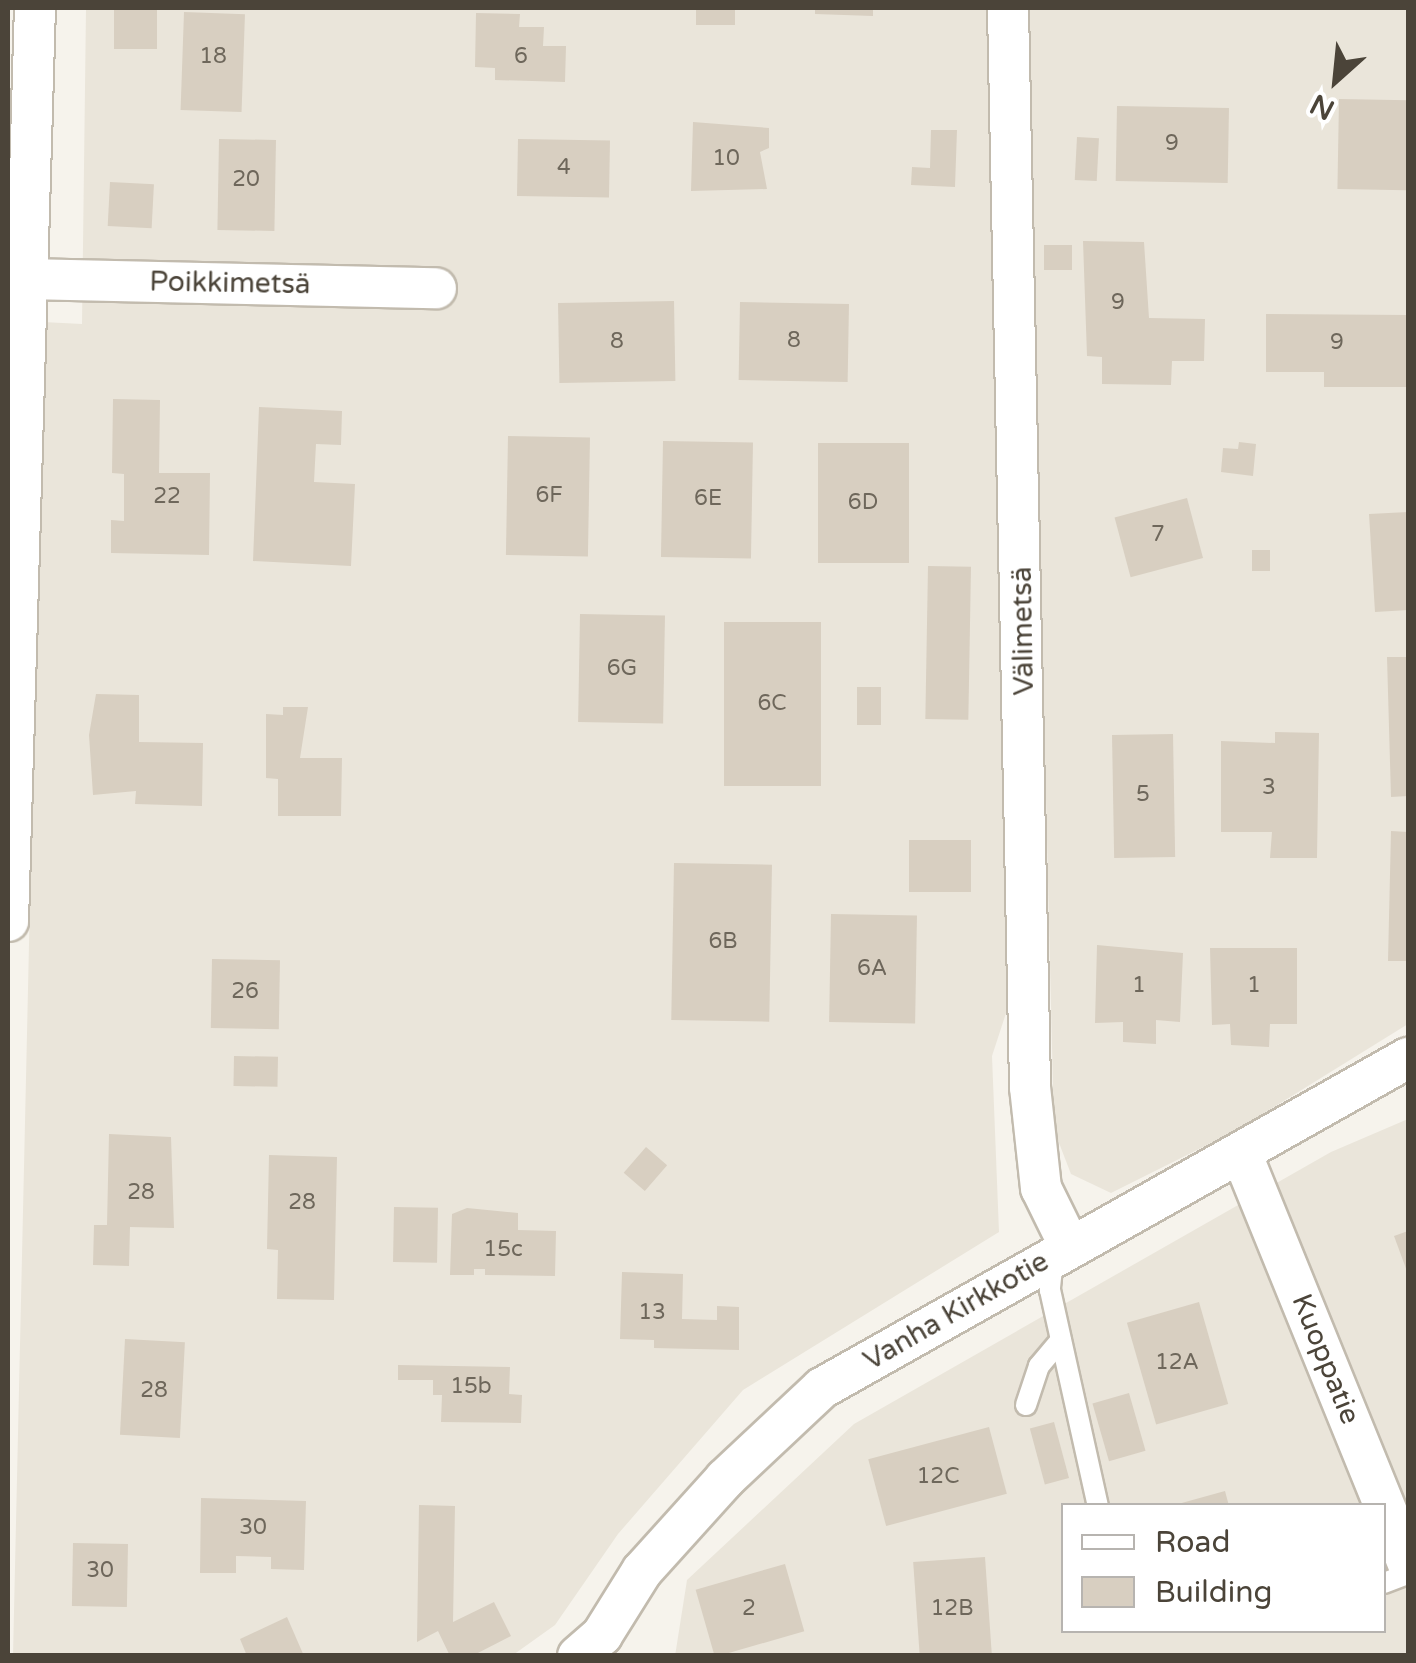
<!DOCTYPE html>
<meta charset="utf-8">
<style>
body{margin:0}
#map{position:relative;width:1416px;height:1663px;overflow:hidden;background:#f6f3ec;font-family:"Varela Round",sans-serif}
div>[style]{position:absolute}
.residential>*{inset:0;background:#eae5da}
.building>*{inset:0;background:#d8cfc1;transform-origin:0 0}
.roads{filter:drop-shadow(2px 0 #c2bbae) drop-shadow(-2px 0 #c2bbae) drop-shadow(0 2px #c2bbae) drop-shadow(0 -2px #c2bbae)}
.service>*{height:20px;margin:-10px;padding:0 10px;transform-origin:10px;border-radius:10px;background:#fff}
.minor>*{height:40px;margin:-20px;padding:0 20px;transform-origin:20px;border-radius:20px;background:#fff}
span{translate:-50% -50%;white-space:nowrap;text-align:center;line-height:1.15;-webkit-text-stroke:9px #fff;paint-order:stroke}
.number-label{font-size:22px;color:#6e675b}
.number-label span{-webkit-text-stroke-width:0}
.street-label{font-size:28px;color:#4b4439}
.frame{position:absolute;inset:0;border:10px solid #4b4439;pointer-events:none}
.legend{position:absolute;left:1061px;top:1503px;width:325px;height:130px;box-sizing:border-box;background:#fff;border:2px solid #b7b4b0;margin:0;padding:12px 18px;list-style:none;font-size:30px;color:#4b4439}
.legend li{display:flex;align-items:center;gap:20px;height:50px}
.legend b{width:50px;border:2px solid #b7b4b0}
.north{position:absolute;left:1286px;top:30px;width:100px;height:100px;-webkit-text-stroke:8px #fff;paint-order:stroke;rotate:207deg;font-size:28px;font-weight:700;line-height:40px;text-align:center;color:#4b4439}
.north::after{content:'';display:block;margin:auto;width:35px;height:45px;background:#4b4439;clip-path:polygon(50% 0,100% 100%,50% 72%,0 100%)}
</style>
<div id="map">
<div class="residential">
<div style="clip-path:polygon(86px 8px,989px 8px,1008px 1007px,992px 1056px,999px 1232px,743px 1390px,618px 1534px,555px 1625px,513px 1655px,13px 1656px,43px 322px,82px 324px)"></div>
<div style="clip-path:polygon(1027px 8px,1408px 8px,1408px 1024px,1237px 1130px,1111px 1193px,1071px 1174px,1054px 1130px)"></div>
<div style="clip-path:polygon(evenodd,1408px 1119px,1408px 1655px,675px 1656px,687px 1580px,854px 1424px,1331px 1152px,1408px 1119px,1064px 1506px,1384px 1506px,1384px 1630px,1064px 1630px,1064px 1506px)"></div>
</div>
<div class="building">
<div style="left:114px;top:8px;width:43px;height:41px"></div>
<div style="left:696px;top:8px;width:39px;height:17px"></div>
<div style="clip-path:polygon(815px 8px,873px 8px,873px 16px,815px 14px)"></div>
<div style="left:184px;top:12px;width:61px;height:98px;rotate:2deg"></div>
<div style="clip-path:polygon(476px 13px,520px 14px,519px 27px,544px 27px,543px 46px,566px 46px,565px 82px,495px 80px,495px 68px,475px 67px)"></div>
<div style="left:1339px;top:99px;width:69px;height:90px;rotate:1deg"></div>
<div style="left:1117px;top:106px;width:112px;height:75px;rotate:1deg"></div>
<div style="clip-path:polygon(693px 122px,769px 128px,769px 148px,760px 152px,767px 189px,691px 191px)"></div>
<div style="clip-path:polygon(931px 130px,957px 130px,955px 187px,911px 185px,912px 167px,930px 168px)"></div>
<div style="left:1077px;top:137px;width:22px;height:43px;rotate:3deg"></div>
<div style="left:219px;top:139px;width:57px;height:91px;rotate:1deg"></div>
<div style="left:518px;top:139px;width:92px;height:57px;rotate:1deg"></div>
<div style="left:110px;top:182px;width:44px;height:44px;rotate:3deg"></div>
<div style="clip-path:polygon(1083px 241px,1144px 242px,1149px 318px,1205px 319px,1204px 361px,1172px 361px,1171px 385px,1102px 384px,1102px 357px,1087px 356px)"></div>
<div style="left:1044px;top:245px;width:28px;height:25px"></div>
<div style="left:674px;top:301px;width:80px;height:116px;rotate:89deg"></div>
<div style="left:740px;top:302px;width:109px;height:78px;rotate:1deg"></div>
<div style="clip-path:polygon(1266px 314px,1408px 315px,1408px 387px,1324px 387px,1324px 372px,1266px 372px)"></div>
<div style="clip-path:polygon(113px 399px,160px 400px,159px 473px,210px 473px,209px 555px,111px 553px,111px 520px,124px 521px,124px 474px,112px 473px)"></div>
<div style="clip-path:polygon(259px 407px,342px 411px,341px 445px,316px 444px,314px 482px,355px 484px,351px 566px,253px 561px)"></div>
<div style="left:508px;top:436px;width:82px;height:119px;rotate:1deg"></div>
<div style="left:663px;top:441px;width:90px;height:116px;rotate:1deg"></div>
<div style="clip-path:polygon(1239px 442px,1256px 444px,1253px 476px,1221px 472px,1223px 448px,1238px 449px)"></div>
<div style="left:818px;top:443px;width:91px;height:120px"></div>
<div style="left:1187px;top:498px;width:62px;height:75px;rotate:75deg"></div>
<div style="clip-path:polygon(1408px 512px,1408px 610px,1375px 612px,1369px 514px)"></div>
<div style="left:1252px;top:550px;width:18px;height:21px"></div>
<div style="left:928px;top:566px;width:43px;height:153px;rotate:1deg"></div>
<div style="left:580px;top:614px;width:85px;height:108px;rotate:1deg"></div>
<div style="left:724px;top:622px;width:97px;height:164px"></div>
<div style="clip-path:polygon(1387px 657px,1408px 657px,1408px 796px,1391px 797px)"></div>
<div style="left:881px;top:687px;width:38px;height:24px;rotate:90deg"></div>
<div style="clip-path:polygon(96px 694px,139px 695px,139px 742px,203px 743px,202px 806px,135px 804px,136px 791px,93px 795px,89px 735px)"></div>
<div style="clip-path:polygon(283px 707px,308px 707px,300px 758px,342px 758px,341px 816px,278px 816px,278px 779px,266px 778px,266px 714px,283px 715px)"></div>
<div style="clip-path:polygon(1275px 732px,1319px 733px,1317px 858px,1270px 858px,1272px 832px,1221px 832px,1221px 741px,1275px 743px)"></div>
<div style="left:1173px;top:734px;width:123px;height:61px;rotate:89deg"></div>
<div style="clip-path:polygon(1391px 831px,1408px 832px,1408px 961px,1388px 961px)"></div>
<div style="left:909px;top:840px;width:62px;height:52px"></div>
<div style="left:674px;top:863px;width:98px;height:157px;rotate:1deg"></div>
<div style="left:831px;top:914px;width:86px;height:108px;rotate:1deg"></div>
<div style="clip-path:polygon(1097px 945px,1183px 953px,1180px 1022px,1156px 1020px,1156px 1044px,1123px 1042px,1123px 1022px,1095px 1023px)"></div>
<div style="clip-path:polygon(1210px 948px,1297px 948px,1297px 1024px,1270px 1024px,1269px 1047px,1231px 1045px,1230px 1024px,1212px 1025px)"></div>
<div style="left:212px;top:959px;width:68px;height:69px;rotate:1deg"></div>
<div style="left:234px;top:1056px;width:44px;height:30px;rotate:1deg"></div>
<div style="clip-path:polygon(109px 1134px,171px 1137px,174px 1228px,130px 1227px,129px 1266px,93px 1265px,94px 1225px,107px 1225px)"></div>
<div style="left:646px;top:1147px;width:28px;height:34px;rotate:41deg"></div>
<div style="clip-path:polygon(269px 1155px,337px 1157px,334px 1300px,277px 1299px,278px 1250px,267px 1249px)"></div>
<div style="left:394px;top:1207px;width:44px;height:55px;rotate:1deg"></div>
<div style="clip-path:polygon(467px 1208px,518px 1213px,518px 1230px,556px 1231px,555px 1276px,485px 1275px,485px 1269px,474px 1269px,474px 1275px,450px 1275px,452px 1214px)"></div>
<div style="clip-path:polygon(1408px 1231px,1408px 1274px,1394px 1236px)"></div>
<div style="clip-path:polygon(622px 1272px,683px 1274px,682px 1319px,717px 1320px,717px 1306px,739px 1307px,739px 1350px,654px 1348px,654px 1340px,620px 1339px)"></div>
<div style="left:1199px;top:1302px;width:106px;height:75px;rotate:74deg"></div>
<div style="left:125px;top:1339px;width:60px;height:96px;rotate:3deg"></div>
<div style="clip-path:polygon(398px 1365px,510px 1367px,509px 1394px,522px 1395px,521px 1423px,441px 1422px,442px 1395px,433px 1395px,433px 1380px,398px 1380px)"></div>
<div style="left:1129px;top:1393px;width:60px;height:38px;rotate:74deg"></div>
<div style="left:1054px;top:1422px;width:58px;height:25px;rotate:75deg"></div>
<div style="left:989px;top:1427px;width:69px;height:125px;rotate:75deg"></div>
<div style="clip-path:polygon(1225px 1491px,1229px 1506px,1178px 1506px,1178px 1504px)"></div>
<div style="clip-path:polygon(201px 1498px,306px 1501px,304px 1570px,271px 1569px,271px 1557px,236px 1556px,236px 1573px,200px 1573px)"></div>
<div style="clip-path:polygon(419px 1505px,455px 1506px,453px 1622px,494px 1602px,511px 1636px,472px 1656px,450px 1656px,438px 1631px,417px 1642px)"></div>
<div style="left:73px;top:1543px;width:55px;height:63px;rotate:1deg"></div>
<div style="left:985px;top:1557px;width:99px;height:72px;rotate:86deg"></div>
<div style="left:785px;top:1564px;width:70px;height:93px;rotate:74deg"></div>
<div style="clip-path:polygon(287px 1617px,304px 1656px,247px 1656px,240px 1639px)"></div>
</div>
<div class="roads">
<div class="service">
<div style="left:1053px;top:1259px;width:31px;rotate:96deg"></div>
<div style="left:1050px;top:1290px;width:221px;rotate:77.5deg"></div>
<div style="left:1026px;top:1405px;width:41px;rotate:-71.6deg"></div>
<div style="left:1039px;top:1366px;width:34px;rotate:-50deg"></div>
<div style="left:1384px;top:1583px;width:26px;rotate:-21deg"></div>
</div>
<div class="minor">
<div style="left:1008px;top:8px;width:1079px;rotate:88.83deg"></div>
<div style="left:1030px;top:1087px;width:102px;rotate:83.8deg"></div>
<div style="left:1041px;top:1188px;width:66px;rotate:63.8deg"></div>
<div style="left:24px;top:279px;width:412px;rotate:1.3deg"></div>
<div style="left:8px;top:921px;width:913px;rotate:-88.31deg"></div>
<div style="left:1242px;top:1155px;width:441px;rotate:67.9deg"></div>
<div style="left:578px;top:1656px;width:32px;rotate:-41deg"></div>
<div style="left:602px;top:1635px;width:75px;rotate:-58deg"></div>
<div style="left:642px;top:1571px;width:124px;rotate:-47.9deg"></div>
<div style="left:725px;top:1479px;width:133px;rotate:-43.2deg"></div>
<div style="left:822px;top:1388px;width:673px;rotate:-29.39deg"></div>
</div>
</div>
<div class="number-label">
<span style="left:213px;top:57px">18</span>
<span style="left:521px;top:57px">6</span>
<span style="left:1172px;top:144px">9</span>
<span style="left:726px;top:159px">10</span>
<span style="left:564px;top:168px">4</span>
<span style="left:246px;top:180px">20</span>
<span style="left:1118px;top:303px">9</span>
<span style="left:794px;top:341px">8</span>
<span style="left:617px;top:342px">8</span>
<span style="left:1337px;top:343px">9</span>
<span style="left:549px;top:496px">6F</span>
<span style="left:167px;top:497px">22</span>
<span style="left:708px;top:499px">6E</span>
<span style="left:863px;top:503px">6D</span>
<span style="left:1158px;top:535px">7</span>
<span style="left:622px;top:669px">6G</span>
<span style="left:772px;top:704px">6C</span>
<span style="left:1269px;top:788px">3</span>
<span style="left:1143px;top:795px">5</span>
<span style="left:723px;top:942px">6B</span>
<span style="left:872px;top:969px">6A</span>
<span style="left:1139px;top:986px">1</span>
<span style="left:1254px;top:986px">1</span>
<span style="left:245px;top:992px">26</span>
<span style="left:141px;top:1193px">28</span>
<span style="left:302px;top:1203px">28</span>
<span style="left:503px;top:1250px">15c</span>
<span style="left:652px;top:1313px">13</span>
<span style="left:1177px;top:1363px">12A</span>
<span style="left:471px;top:1387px">15b</span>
<span style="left:154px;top:1391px">28</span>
<span style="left:938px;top:1477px">12C</span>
<span style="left:253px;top:1528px">30</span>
<span style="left:100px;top:1571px">30</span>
<span style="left:749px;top:1609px">2</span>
<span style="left:952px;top:1609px">12B</span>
</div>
<div class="street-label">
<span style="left:230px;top:283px;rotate:1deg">Poikkimetsä</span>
<span style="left:1023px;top:631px;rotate:-91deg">Välimetsä</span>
<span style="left:956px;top:1311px;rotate:-30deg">Vanha Kirkkotie</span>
<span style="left:1326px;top:1359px;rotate:68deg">Kuoppatie</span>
</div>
<div class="frame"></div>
<ul class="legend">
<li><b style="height:12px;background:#fff"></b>Road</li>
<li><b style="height:28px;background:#d8cfc1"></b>Building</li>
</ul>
<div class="north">N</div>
</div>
